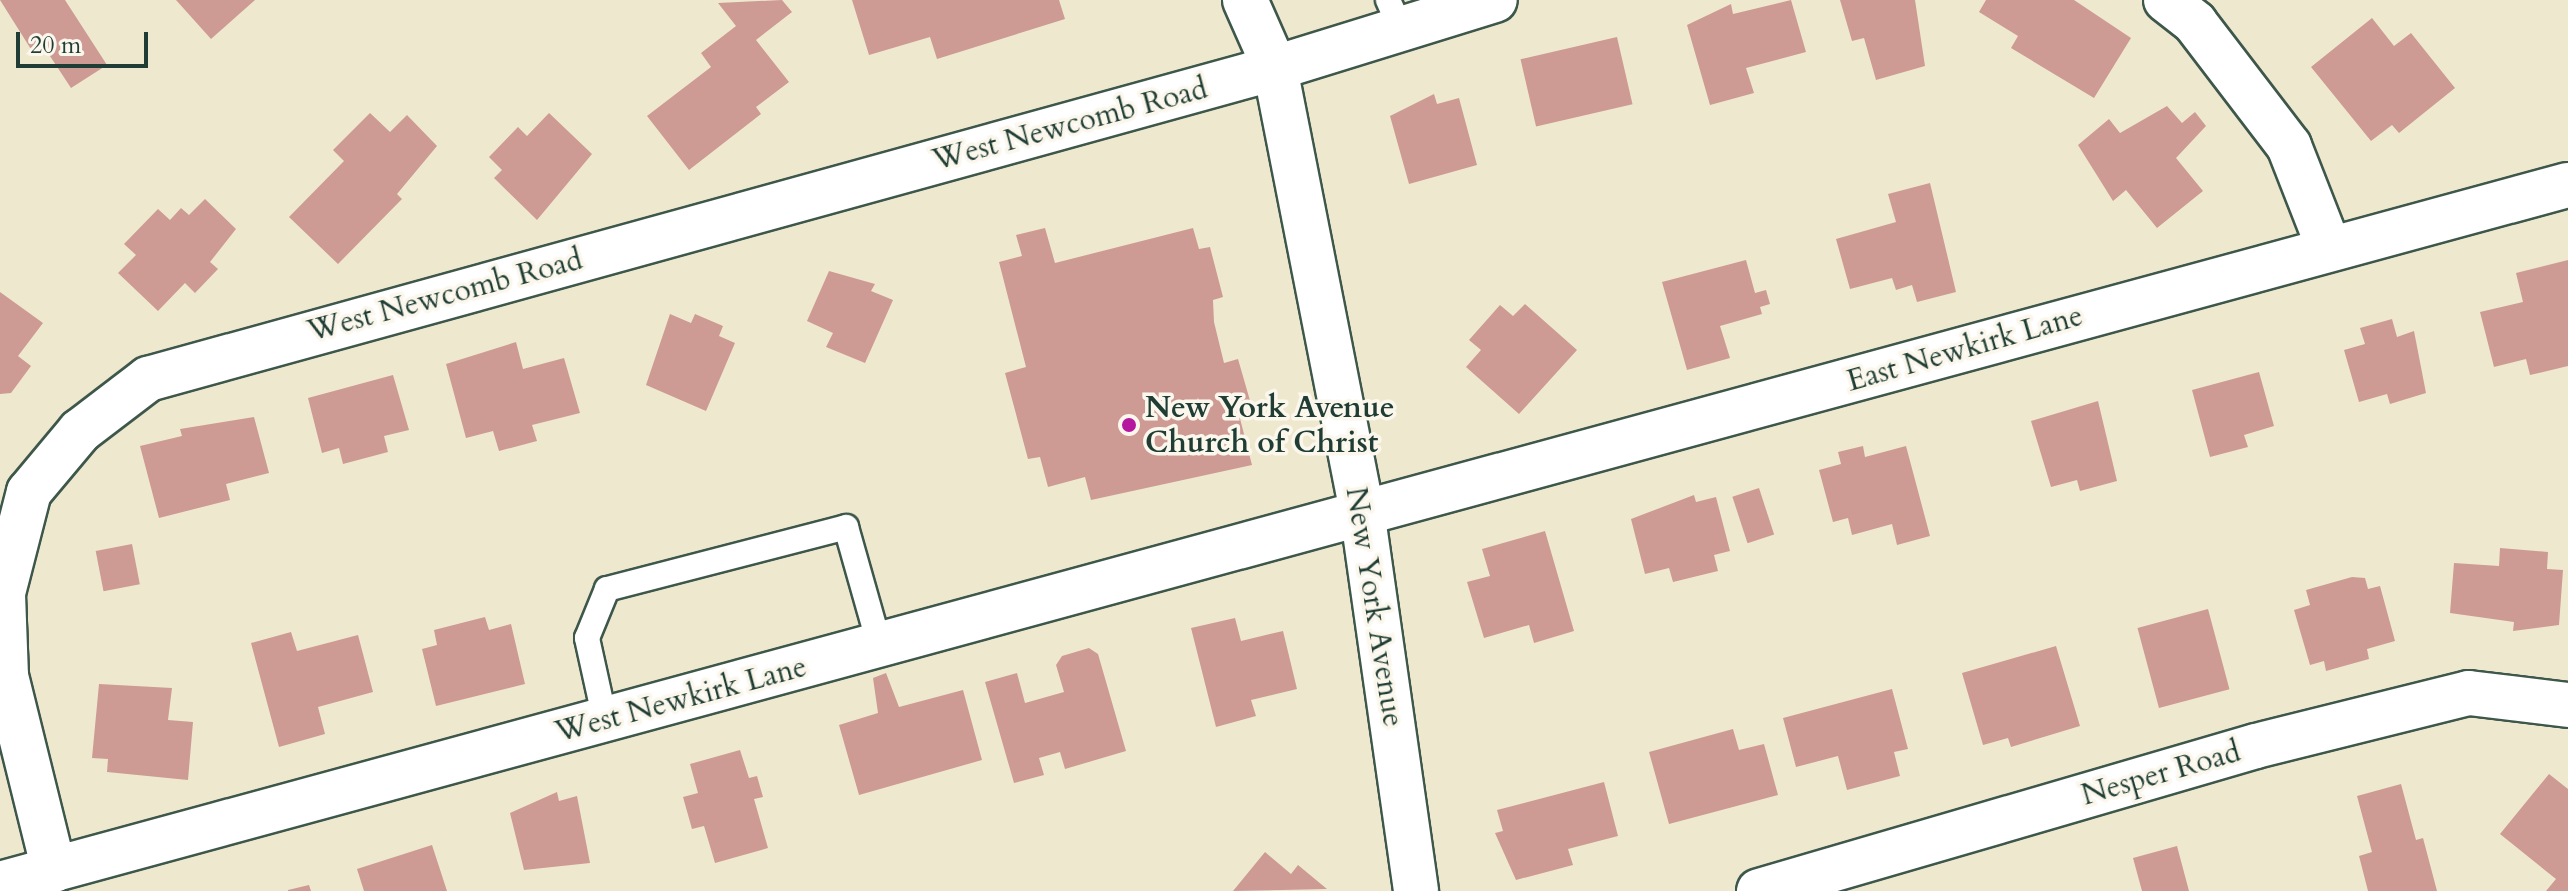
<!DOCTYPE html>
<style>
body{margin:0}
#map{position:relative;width:2568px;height:891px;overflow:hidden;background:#eee9ce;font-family:Cardo,serif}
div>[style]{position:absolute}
.building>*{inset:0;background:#ce9a94;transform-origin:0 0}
.roads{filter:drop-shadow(2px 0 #3e574b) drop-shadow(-2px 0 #3e574b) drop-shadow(0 2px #3e574b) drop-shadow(0 -2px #3e574b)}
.lane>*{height:24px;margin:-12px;padding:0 12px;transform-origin:12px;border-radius:12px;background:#fff}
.street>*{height:44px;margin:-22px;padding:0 22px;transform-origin:22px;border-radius:22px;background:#fff}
.secondary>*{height:44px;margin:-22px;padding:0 22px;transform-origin:22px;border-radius:22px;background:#fff}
.dots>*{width:22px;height:22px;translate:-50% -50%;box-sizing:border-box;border:4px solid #fbf7ec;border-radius:50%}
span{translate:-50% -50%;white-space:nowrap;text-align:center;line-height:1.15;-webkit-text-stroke:7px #fbf7ec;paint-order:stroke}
.street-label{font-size:30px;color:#1f3d34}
.poi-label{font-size:30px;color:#1f3d34;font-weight:700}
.left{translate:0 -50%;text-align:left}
.scale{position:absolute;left:16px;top:32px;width:132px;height:36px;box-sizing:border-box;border:4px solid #1f3d34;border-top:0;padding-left:10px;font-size:24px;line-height:28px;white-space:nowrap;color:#1f3d34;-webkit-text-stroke:6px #fbf7ec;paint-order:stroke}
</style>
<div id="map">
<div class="building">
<div style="clip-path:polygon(0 0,65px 0,107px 65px,71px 88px,44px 47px,34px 54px)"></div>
<div style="clip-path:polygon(176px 0,255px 0,211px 39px)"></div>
<div style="clip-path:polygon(782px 0,792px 12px,756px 40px,789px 82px,756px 107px,761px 114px,689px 170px,647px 116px,711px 67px,701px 53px,736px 26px,718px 3px)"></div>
<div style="clip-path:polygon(852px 0,1059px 0,1065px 19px,937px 59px,930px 37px,869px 55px)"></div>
<div style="clip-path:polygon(1791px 0,1806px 52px,1746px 68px,1754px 93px,1710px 105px,1687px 25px,1731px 4px,1733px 14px)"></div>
<div style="clip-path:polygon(1840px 0,1915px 0,1925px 66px,1876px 80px,1864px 38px,1852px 41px)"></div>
<div style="clip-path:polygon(1986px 0,2074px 0,2131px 38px,2094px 98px,2011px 48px,2018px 36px,1979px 12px)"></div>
<div style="clip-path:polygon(2372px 18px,2394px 46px,2411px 33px,2455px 88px,2399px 133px,2392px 125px,2371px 141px,2311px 67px)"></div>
<div style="left:1617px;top:37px;width:69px;height:99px;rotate:77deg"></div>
<div style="clip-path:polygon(1434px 94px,1437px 104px,1459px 98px,1477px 165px,1409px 184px,1390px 116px)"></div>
<div style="clip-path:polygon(2167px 106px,2182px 123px,2195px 112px,2206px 126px,2176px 158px,2203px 191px,2157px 228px,2126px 190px,2113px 201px,2078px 145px,2109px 119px,2120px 133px)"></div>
<div style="clip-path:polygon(370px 113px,390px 132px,407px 115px,437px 146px,397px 194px,402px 199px,338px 264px,289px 217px,344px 161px,333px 150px)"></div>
<div style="clip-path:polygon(549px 113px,592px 154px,537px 220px,494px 178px,502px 170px,489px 157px,518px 127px,527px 136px)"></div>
<div style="clip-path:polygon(1930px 183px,1956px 292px,1917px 302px,1912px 285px,1896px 290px,1892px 278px,1850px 289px,1836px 239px,1896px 222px,1888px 194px)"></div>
<div style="clip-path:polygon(205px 199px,236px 229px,210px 262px,218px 269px,195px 293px,185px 283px,158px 311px,118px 273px,136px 255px,124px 244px,158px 209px,170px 220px,181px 208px,189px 215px)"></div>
<div style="clip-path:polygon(1045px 228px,1055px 263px,1193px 228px,1199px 249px,1210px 247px,1223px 297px,1213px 300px,1214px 322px,1224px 363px,1238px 359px,1251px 404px,1237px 407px,1252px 465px,1091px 500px,1085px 477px,1048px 487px,1040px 457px,1028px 459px,1005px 373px,1026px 367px,999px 262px,1022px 256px,1016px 235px)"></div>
<div style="clip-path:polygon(1746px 260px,1755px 293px,1766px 290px,1770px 304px,1760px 307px,1762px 314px,1720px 326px,1730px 358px,1687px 370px,1662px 282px)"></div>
<div style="clip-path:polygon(2568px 260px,2568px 366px,2530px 375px,2526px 359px,2494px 367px,2480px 312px,2523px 302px,2516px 273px)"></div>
<div style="clip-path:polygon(829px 271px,875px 284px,871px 291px,893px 300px,865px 363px,826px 347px,833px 333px,807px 321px)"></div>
<div style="clip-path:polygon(0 292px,43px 323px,18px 356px,31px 366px,11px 393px,0 394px)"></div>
<div style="clip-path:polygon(1525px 304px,1577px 350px,1519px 414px,1466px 367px,1481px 350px,1469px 340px,1500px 305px,1513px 316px)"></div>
<div style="clip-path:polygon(670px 314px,691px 323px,695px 314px,723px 326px,719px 336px,735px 343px,706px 411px,646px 385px)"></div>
<div style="clip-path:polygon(2392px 319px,2397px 337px,2414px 331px,2426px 393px,2390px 404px,2387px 394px,2359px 402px,2344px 350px,2365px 344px,2360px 328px)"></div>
<div style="clip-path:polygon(516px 342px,523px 369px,564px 358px,580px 413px,532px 425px,537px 441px,499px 451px,493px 431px,466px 438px,446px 364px)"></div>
<div style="clip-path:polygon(2259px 372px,2274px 426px,2244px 435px,2248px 447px,2210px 457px,2192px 390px)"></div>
<div style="clip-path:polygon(393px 375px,409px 430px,384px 436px,388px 452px,343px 464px,339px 448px,322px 453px,308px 398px)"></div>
<div style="clip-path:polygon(2098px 401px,2117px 481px,2080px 491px,2077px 480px,2051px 487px,2031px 421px)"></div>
<div style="clip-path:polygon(254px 417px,269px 473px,226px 484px,230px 500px,159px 518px,140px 446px,182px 436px,180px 429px)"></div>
<div style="clip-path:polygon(1863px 446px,1865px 457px,1906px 446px,1930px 536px,1897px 545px,1892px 524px,1852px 535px,1848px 518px,1833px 522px,1819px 470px,1841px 464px,1838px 452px)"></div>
<div style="left:1759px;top:488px;width:49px;height:28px;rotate:72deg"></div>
<div style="clip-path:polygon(1694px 495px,1696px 502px,1716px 497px,1730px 551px,1714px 555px,1718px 571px,1673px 582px,1669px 568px,1645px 574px,1631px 519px)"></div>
<div style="clip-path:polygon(1545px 531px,1574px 631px,1534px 643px,1529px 625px,1484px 638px,1467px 582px,1490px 576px,1482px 549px)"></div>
<div style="left:132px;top:544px;width:41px;height:37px;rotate:79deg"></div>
<div style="clip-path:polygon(2500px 548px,2548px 552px,2547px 569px,2563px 570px,2559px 625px,2513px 631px,2514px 622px,2450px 613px,2454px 563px,2499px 566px)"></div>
<div style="clip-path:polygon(2352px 577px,2365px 578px,2368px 589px,2380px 586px,2395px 641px,2367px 649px,2369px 659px,2326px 671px,2324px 661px,2310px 665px,2294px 610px,2310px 605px,2306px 590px)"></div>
<div style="left:2208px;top:609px;width:83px;height:73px;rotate:75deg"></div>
<div style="clip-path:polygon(485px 617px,489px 630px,511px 624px,525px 684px,436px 706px,422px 649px,437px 645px,434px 630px)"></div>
<div style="clip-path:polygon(1235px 618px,1241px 641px,1283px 631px,1297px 689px,1251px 700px,1256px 716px,1216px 727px,1191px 628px)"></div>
<div style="clip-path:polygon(291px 632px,297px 651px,358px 635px,373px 692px,318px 707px,325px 734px,279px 747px,251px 643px)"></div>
<div style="clip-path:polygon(2056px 646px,2080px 726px,2011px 747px,2008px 738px,1983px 745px,1962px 673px)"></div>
<div style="clip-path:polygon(1089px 648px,1098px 654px,1126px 751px,1065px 769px,1060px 752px,1039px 758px,1044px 775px,1014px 783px,985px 682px,1017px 673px,1025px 703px,1064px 692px,1056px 665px,1062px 656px)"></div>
<div style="clip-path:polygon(886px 673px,899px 707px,963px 690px,982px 760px,859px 795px,839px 725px,878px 713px,873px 678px)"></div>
<div style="clip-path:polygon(99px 684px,172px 688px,168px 720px,193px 722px,188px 780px,107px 772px,108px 759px,92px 758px)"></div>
<div style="clip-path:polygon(1892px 689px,1908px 749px,1894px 752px,1900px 776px,1847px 790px,1838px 756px,1796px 767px,1783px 718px)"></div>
<div style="clip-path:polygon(1733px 729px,1739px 750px,1764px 744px,1778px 795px,1669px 824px,1649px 752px)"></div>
<div style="clip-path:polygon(740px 750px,749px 778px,757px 776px,763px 797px,754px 799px,768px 848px,715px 863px,704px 826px,692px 829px,683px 797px,698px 793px,690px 764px)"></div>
<div style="clip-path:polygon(2549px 774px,2568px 789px,2568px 891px,2546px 891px,2556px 879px,2500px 834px)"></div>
<div style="clip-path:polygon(1604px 782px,1618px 836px,1568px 849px,1573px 865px,1516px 880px,1495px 833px,1503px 831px,1497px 810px)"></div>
<div style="clip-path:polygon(2401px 784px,2416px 840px,2423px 838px,2437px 891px,2368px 891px,2359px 856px,2372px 852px,2357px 796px)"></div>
<div style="clip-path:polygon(557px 792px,559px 801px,577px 796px,590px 863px,524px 870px,510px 813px)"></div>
<div style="clip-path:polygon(432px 845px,447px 891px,364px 891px,357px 869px)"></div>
<div style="clip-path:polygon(2177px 846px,2189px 891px,2142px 891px,2133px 858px)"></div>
<div style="clip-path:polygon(1265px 852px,1291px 874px,1298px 865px,1327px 889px,1233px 891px)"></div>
<div style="clip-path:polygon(309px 885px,311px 891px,288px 891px,288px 890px)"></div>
</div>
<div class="roads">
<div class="lane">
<div style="left:1388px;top:0;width:32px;rotate:66deg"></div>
<div style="left:605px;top:720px;width:84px;rotate:-102.4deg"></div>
<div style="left:587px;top:638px;width:53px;rotate:-67.8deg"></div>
<div style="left:607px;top:589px;width:247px;rotate:-14.5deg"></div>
<div style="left:846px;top:527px;width:125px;rotate:74.2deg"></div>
</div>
<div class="street">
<div style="left:2166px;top:0;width:37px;rotate:38deg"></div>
<div style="left:2195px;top:23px;width:155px;rotate:52.6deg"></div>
<div style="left:2289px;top:146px;width:110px;rotate:68.6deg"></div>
<div style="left:54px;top:870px;width:200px;rotate:-103.9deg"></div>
<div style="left:6px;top:676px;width:83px;rotate:-92.1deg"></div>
<div style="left:3px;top:593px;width:104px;rotate:-75.6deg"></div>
<div style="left:29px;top:492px;width:80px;rotate:-50.1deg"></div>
<div style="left:80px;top:431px;width:86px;rotate:-37.4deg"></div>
<div style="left:148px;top:379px;width:1169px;rotate:-15.43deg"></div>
<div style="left:1275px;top:68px;width:230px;rotate:-17.2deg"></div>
<div style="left:0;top:884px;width:2661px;rotate:-15.23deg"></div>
<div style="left:1759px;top:891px;width:518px;rotate:-16.26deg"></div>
<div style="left:2256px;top:746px;width:219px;rotate:-14deg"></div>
<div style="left:2469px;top:693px;width:100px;rotate:6.9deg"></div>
</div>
<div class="secondary">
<div style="left:1245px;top:0;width:74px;rotate:66.2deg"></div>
<div style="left:1275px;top:68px;width:459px;rotate:78.9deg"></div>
<div style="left:1363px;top:518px;width:377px;rotate:81.9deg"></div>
</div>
</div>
<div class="dots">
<div style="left:1129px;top:425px;background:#b5179e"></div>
</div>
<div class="street-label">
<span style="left:1070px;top:125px;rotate:-15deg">West Newcomb Road</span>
<span style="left:445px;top:296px;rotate:-15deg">West Newcomb Road</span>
<span style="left:1965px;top:349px;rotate:-16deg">East Newkirk Lane</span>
<span style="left:1374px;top:607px;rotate:81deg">New York Avenue</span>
<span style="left:681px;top:700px;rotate:-15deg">West Newkirk Lane</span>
<span style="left:2161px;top:774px;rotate:-16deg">Nesper Road</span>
</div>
<div class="poi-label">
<span class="left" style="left:1145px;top:425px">New York Avenue<br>Church of Christ</span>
</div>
<div class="scale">20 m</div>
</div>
